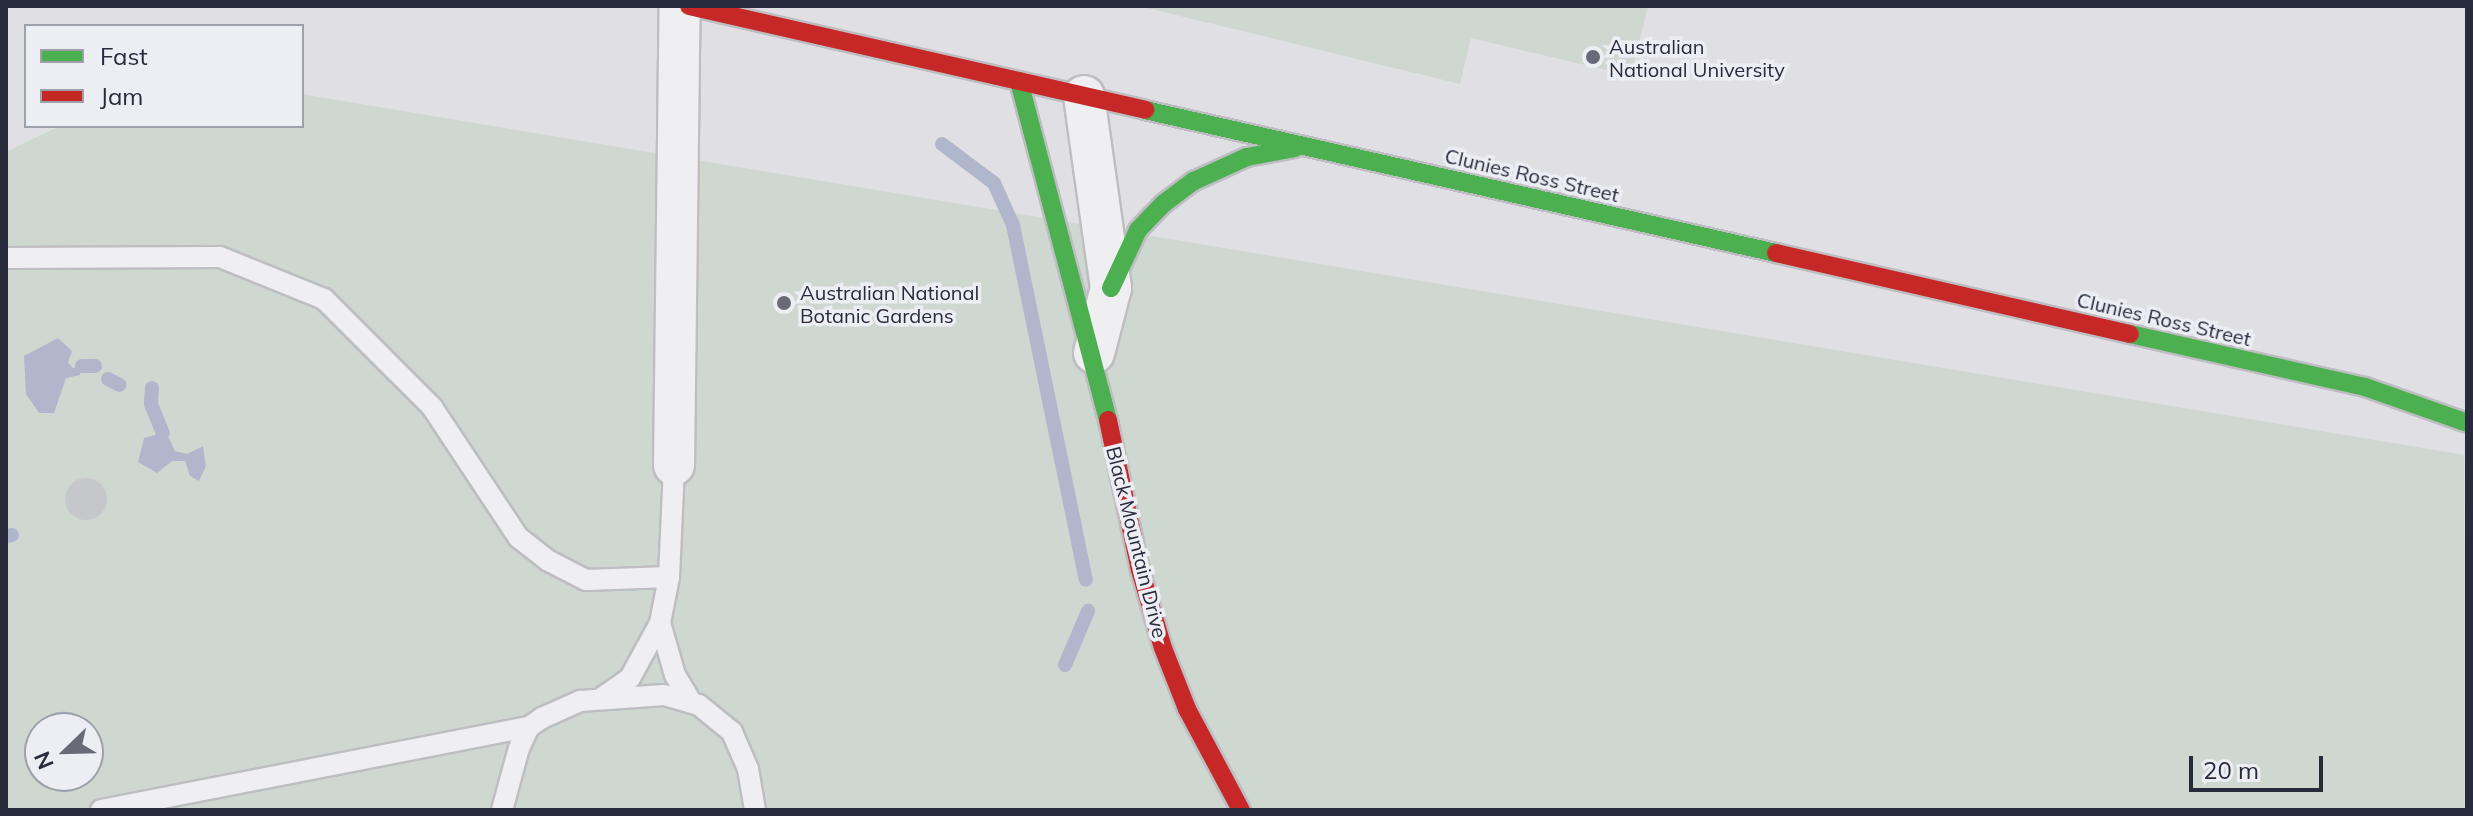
<!DOCTYPE html>
<style>
body{margin:0}
#map{position:relative;width:2473px;height:816px;overflow:hidden;background:#e0e0e4;font-family:Mulish,sans-serif}
div>[style]{position:absolute}
.green>*{inset:0;background:#ced7d0}
.water>*{inset:0;background:#b0b7cd}
.stream>*{height:14px;margin:-7px;padding:0 7px;transform-origin:7px;border-radius:7px;background:#b0b7cd}
.building>*{inset:0;background:#c5c7cb}
.round{border-radius:50%}
.roads{filter:drop-shadow(2px 0 #bebec2) drop-shadow(-2px 0 #bebec2) drop-shadow(0 2px #bebec2) drop-shadow(0 -2px #bebec2)}
.lane>*{height:20px;margin:-10px;padding:0 10px;transform-origin:10px;border-radius:10px;background:#efeff1}
.street>*{height:40px;margin:-20px;padding:0 20px;transform-origin:20px;border-radius:20px;background:#efeff1}
.fast>*{height:18px;margin:-9px;padding:0 9px;transform-origin:9px;border-radius:9px;background:#4caf50}
.jam>*{height:18px;margin:-9px;padding:0 9px;transform-origin:9px;border-radius:9px;background:#c62828}
.dots>*{width:22px;height:22px;translate:-50% -50%;box-sizing:border-box;border:4px solid #edeef4;border-radius:50%}
span{translate:-50% -50%;white-space:nowrap;text-align:center;line-height:1.15;-webkit-text-stroke:7px #edeef4;paint-order:stroke}
.poi-label{font-size:20px;color:#282b3b}
.left{translate:0 -50%;text-align:left}
.street-label{font-size:20px;color:#282b3b}
.frame{position:absolute;inset:0;border:8px solid #282b3b;pointer-events:none}
.legend{position:absolute;left:24px;top:24px;width:280px;height:104px;box-sizing:border-box;background:#edeef4;border:2px solid #9ea0aa;margin:0;padding:10px 14px;list-style:none;font-size:24px;color:#282b3b}
.legend li{display:flex;align-items:center;gap:16px;height:40px}
.legend b{width:40px;border:2px solid #9ea0aa}
.north{position:absolute;left:24px;top:712px;width:80px;height:80px;box-sizing:border-box;background:#edeef4;border:2px solid #9ea0aa;border-radius:50%;rotate:247deg;font-size:22px;font-weight:700;line-height:32px;text-align:center;color:#282b3b}
.north::after{content:'';display:block;margin:auto;width:28px;height:36px;background:#686a76;clip-path:polygon(50% 0,100% 100%,50% 72%,0 100%)}
.scale{position:absolute;left:2189px;top:756px;width:134px;height:36px;box-sizing:border-box;border:4px solid #282b3b;border-top:0;padding-left:10px;font-size:24px;line-height:28px;white-space:nowrap;color:#282b3b;-webkit-text-stroke:6px #edeef4;paint-order:stroke}
</style>
<div id="map">
<div class="green">
<div style="clip-path:polygon(1139px 6px,1648px 6px,1631px 76px,1471px 38px,1460px 84px)"></div>
<div style="clip-path:polygon(evenodd,302px 94px,2464px 455px,2467px 810px,6px 810px,6px 152px,60px 126px,302px 126px,302px 94px,40px 728px,88px 728px,88px 776px,40px 776px,40px 728px)"></div>
</div>
<div class="water">
<div style="clip-path:polygon(58px 338px,72px 351px,68px 363px,73px 368px,82px 366px,80px 375px,66px 378px,54px 413px,39px 413px,26px 394px,24px 356px)"></div>
<div style="clip-path:polygon(166px 432px,175px 451px,187px 454px,203px 446px,206px 466px,199px 481px,190px 476px,185px 461px,172px 461px,157px 473px,138px 462px,144px 438px)"></div>
</div>
<div class="stream">
<div style="left:942px;top:144px;width:65px;rotate:36.9deg"></div>
<div style="left:994px;top:183px;width:46px;rotate:65.7deg"></div>
<div style="left:1013px;top:225px;width:362px;rotate:78.4deg"></div>
<div style="left:82px;top:366px;width:13px"></div>
<div style="left:108px;top:379px;width:13px;rotate:27deg"></div>
<div style="left:152px;top:388px;width:16px;rotate:94deg"></div>
<div style="left:151px;top:404px;width:31px;rotate:68deg"></div>
<div style="left:6px;top:536px;width:6px;rotate:-9deg"></div>
<div style="left:1065px;top:665px;width:59px;rotate:-66.9deg"></div>
</div>
<div class="building">
<div class="round" style="left:65px;top:478px;width:42px;height:42px"></div>
</div>
<div class="roads">
<div class="lane">
<div style="left:6px;top:258px;width:214px;rotate:-0.3deg"></div>
<div style="left:220px;top:257px;width:112px;rotate:22deg"></div>
<div style="left:324px;top:299px;width:153px;rotate:45deg"></div>
<div style="left:432px;top:407px;width:156px;rotate:56.5deg"></div>
<div style="left:518px;top:537px;width:37px;rotate:38deg"></div>
<div style="left:547px;top:560px;width:44px;rotate:27.1deg"></div>
<div style="left:586px;top:580px;width:83px;rotate:-2.1deg"></div>
<div style="left:660px;top:623px;width:54px;rotate:73.9deg"></div>
<div style="left:675px;top:675px;width:29px;rotate:59deg"></div>
<div style="left:603px;top:697px;width:33px;rotate:-35deg"></div>
<div style="left:630px;top:678px;width:63px;rotate:-61.4deg"></div>
<div style="left:660px;top:623px;width:47px;rotate:-78.9deg"></div>
<div style="left:669px;top:577px;width:112px;rotate:-87.4deg"></div>
<div style="left:101px;top:810px;width:436px;rotate:-11deg"></div>
<div style="left:502px;top:810px;width:64px;rotate:-74.7deg"></div>
<div style="left:519px;top:748px;width:23px;rotate:-65deg"></div>
<div style="left:529px;top:727px;width:16px;rotate:-35deg"></div>
<div style="left:542px;top:718px;width:42px;rotate:-24.1deg"></div>
<div style="left:580px;top:701px;width:84px;rotate:-4.1deg"></div>
<div style="left:664px;top:695px;width:36px;rotate:16deg"></div>
<div style="left:699px;top:705px;width:43px;rotate:39.3deg"></div>
<div style="left:732px;top:732px;width:40px;rotate:66.6deg"></div>
<div style="left:748px;top:769px;width:42px;rotate:80.3deg"></div>
</div>
<div class="street">
<div style="left:1084px;top:96px;width:194px;rotate:82deg"></div>
<div style="left:1111px;top:288px;width:67px;rotate:104.7deg"></div>
<div style="left:674px;top:465px;width:459px;rotate:-89.3deg"></div>
</div>
<div class="fast">
<div style="left:1019px;top:81px;width:350px;rotate:75.3deg"></div>
<div style="left:1145px;top:110px;width:647px;rotate:12.77deg"></div>
<div style="left:1111px;top:288px;width:64px;rotate:-65deg"></div>
<div style="left:1138px;top:230px;width:36px;rotate:-46deg"></div>
<div style="left:1163px;top:204px;width:39px;rotate:-37deg"></div>
<div style="left:1194px;top:181px;width:58px;rotate:-24.4deg"></div>
<div style="left:1247px;top:157px;width:49px;rotate:-10.6deg"></div>
<div style="left:2130px;top:334px;width:241px;rotate:12.7deg"></div>
<div style="left:2365px;top:387px;width:108px;rotate:19.4deg"></div>
</div>
<div class="jam">
<div style="left:689px;top:6px;width:468px;rotate:12.8deg"></div>
<div style="left:1776px;top:253px;width:363px;rotate:12.9deg"></div>
<div style="left:1108px;top:420px;width:153px;rotate:78deg"></div>
<div style="left:1140px;top:570px;width:81px;rotate:73.6deg"></div>
<div style="left:1163px;top:648px;width:66px;rotate:68.5deg"></div>
<div style="left:1187px;top:709px;width:115px;rotate:61.9deg"></div>
</div>
</div>
<div class="dots">
<div style="left:1593px;top:57px;background:#686a76"></div>
<div style="left:784px;top:303px;background:#686a76"></div>
</div>
<div class="poi-label">
<span class="left" style="left:1609px;top:58px">Australian<br>National University</span>
<span class="left" style="left:800px;top:304px">Australian National<br>Botanic Gardens</span>
</div>
<div class="street-label">
<span style="left:1532px;top:175px;rotate:13deg">Clunies Ross Street</span>
<span style="left:2164px;top:319px;rotate:13deg">Clunies Ross Street</span>
<span style="left:1137px;top:542px;rotate:76deg">Black Mountain Drive</span>
</div>
<div class="frame"></div>
<ul class="legend">
<li><b style="height:10px;background:#4caf50"></b>Fast</li>
<li><b style="height:10px;background:#c62828"></b>Jam</li>
</ul>
<div class="north">N</div>
<div class="scale">20 m</div>
</div>
